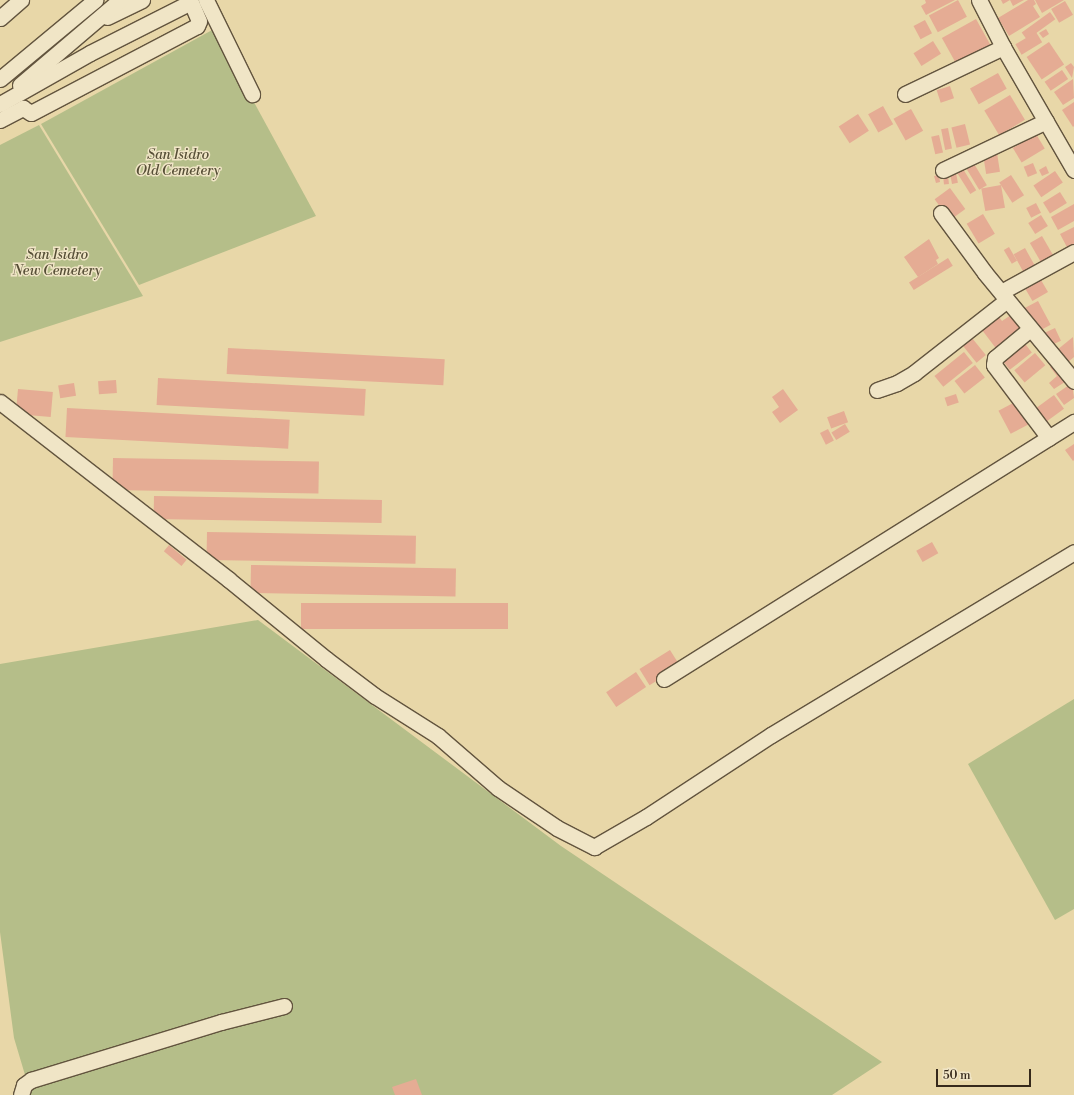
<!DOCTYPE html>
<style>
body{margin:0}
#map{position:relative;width:1074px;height:1095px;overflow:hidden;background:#e8d7a8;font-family:"Libre Bodoni",serif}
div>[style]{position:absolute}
.green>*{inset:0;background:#b5be89}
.building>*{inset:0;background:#e5ac94;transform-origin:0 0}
.roads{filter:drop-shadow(1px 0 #62543e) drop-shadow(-1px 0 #62543e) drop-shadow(0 1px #62543e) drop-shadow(0 -1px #62543e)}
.minor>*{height:15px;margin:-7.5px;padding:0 7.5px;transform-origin:7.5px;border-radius:7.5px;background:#f0e5c6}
span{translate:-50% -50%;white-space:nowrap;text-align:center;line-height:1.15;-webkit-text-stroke:3px #f0e5c6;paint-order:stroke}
.park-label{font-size:14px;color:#564e36;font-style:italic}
.scale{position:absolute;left:936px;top:1069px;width:95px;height:18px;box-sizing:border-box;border:2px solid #36291b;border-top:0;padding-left:5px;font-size:12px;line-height:14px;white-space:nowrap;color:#36291b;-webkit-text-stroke:3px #f0e5c6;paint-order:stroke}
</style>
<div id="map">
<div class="green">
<div style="clip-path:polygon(214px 29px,316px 216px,139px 285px,41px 124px)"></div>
<div style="clip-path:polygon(39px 125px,143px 296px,0 342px,0 145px)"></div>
<div style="clip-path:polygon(258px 620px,561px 846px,882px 1062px,832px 1095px,31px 1095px,14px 1038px,0 932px,0 664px)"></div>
<div style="clip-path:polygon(1074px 699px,1074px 909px,1055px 920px,968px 764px)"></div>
</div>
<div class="building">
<div style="clip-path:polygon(925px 0,955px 0,926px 15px,921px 6px,926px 3px)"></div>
<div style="left:958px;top:0;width:19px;height:33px;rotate:62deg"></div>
<div style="clip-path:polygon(1001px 0,1024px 0,1013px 6px,1010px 0,1003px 4px)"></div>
<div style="clip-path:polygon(1028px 0,1034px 0,1036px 4px,1033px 6px,1040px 17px,1009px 36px,998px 18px)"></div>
<div style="clip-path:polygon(1035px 0,1064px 0,1042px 13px)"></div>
<div style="left:1065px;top:1px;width:16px;height:16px;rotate:60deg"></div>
<div style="left:1050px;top:12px;width:9px;height:35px;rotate:54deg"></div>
<div style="left:976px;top:19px;width:33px;height:39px;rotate:61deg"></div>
<div style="left:925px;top:20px;width:15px;height:13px;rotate:62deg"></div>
<div style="clip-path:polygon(1046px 29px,1049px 34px,1043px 38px,1039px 33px)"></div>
<div style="left:1036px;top:32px;width:12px;height:24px;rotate:59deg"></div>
<div style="left:933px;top:41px;width:15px;height:23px;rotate:58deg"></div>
<div style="left:1049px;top:42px;width:27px;height:27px;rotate:56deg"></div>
<div style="clip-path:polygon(1071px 63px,1074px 67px,1072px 78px,1065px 67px)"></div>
<div style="left:1062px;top:70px;width:11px;height:21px;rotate:56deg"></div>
<div style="left:998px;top:73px;width:18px;height:32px;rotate:61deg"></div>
<div style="clip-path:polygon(1073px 79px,1074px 98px,1063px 105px,1054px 92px)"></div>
<div style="left:950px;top:86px;width:13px;height:14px;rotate:72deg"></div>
<div style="left:1010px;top:95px;width:29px;height:30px;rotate:59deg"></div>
<div style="clip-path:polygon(1074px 102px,1074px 126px,1073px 127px,1062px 110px)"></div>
<div style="left:883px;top:106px;width:21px;height:17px;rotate:61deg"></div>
<div style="left:911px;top:109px;width:25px;height:20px;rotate:61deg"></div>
<div style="left:858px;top:114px;width:20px;height:23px;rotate:57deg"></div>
<div style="left:965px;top:124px;width:21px;height:14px;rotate:76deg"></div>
<div style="left:948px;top:128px;width:21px;height:7px;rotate:79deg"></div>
<div style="left:1036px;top:134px;width:17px;height:27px;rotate:59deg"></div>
<div style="left:939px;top:135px;width:18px;height:8px;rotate:77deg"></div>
<div style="left:997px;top:153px;width:19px;height:14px;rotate:81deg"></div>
<div style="left:973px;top:162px;width:27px;height:9px;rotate:59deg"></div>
<div style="left:1033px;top:163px;width:11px;height:10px;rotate:68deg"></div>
<div style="clip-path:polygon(1046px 166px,1049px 173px,1042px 176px,1039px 170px)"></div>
<div style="left:963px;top:169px;width:25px;height:7px;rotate:58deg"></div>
<div style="left:1055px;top:171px;width:14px;height:26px;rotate:56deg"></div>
<div style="left:956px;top:173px;width:10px;height:6px;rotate:79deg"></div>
<div style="clip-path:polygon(939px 175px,940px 182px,936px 183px,934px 176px)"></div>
<div style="left:948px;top:175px;width:9px;height:5px;rotate:84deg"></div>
<div style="left:1011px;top:175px;width:24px;height:14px;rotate:57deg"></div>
<div style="left:1001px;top:185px;width:23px;height:20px;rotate:80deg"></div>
<div style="left:950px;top:188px;width:26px;height:19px;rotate:54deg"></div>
<div style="left:1060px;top:192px;width:13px;height:20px;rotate:58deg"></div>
<div style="left:1036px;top:203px;width:11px;height:11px;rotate:63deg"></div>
<div style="clip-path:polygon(1074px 204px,1074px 221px,1058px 230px,1051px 217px)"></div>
<div style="left:983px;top:214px;width:23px;height:19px;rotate:59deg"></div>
<div style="left:1041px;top:215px;width:13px;height:15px;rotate:58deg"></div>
<div style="clip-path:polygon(1074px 227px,1074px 246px,1068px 249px,1060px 234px)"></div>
<div style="left:1042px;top:236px;width:22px;height:14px;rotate:60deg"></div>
<div style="clip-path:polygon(929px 239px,939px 258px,936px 260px,938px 264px,918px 277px,904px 257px)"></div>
<div style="left:1009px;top:247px;width:16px;height:6px;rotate:60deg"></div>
<div style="left:1025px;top:248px;width:21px;height:13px;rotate:61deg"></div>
<div style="left:948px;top:258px;width:9px;height:46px;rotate:58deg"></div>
<div style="left:1041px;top:280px;width:14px;height:18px;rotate:60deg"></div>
<div style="left:1038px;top:301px;width:27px;height:16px;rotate:62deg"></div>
<div style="clip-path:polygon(1011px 315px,1023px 331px,998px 351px,982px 330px,999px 317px,1002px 321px)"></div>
<div style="left:1055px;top:328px;width:14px;height:15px;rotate:65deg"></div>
<div style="clip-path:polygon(1073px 337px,1074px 357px,1068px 362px,1057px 350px)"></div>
<div style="left:972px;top:338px;width:22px;height:12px;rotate:51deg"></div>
<div style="left:1022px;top:340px;width:16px;height:28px;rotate:52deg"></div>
<div style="left:228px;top:348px;width:217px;height:26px;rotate:3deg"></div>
<div style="left:964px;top:352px;width:14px;height:38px;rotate:51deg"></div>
<div style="left:1035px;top:353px;width:16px;height:27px;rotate:50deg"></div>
<div style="clip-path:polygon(1054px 363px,1068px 380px,1054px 389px,1049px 383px,1057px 376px,1050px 367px)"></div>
<div style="left:975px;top:365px;width:16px;height:26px;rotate:52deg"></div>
<div style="left:158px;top:378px;width:208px;height:27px;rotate:3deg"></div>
<div style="left:116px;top:380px;width:13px;height:18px;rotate:86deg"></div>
<div style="left:74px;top:383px;width:13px;height:16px;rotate:81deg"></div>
<div style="clip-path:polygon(1072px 383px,1074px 398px,1064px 405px,1056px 394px)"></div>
<div style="left:18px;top:389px;width:35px;height:25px;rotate:5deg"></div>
<div style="clip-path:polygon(783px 389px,798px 410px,780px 423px,772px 412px,779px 407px,772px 397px)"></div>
<div style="left:956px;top:394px;width:9px;height:12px;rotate:72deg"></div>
<div style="left:1054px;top:395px;width:17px;height:22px;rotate:54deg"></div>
<div style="left:1017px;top:401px;width:26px;height:21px;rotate:62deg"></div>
<div style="left:67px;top:408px;width:223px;height:29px;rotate:3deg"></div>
<div style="left:844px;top:411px;width:12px;height:18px;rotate:70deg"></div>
<div style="left:845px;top:424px;width:9px;height:16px;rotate:58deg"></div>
<div style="left:828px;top:429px;width:13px;height:9px;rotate:63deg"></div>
<div style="clip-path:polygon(1074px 444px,1074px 460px,1073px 461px,1065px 450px)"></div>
<div style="left:113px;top:458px;width:206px;height:32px;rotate:1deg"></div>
<div style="left:154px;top:496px;width:228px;height:23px;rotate:1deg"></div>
<div style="left:207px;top:532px;width:209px;height:28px;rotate:1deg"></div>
<div style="left:932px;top:542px;width:13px;height:18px;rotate:61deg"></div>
<div style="left:169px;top:545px;width:23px;height:8px;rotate:40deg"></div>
<div style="left:251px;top:565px;width:205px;height:28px;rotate:1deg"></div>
<div style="left:508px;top:603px;width:26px;height:207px;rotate:90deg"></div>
<div style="left:670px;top:650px;width:19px;height:36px;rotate:58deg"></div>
<div style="left:636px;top:672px;width:18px;height:36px;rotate:56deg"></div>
<div style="clip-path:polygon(416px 1079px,422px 1095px,395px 1095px,392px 1087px)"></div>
</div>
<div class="roads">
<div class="minor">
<div style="left:206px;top:0;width:105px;rotate:63.9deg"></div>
<div style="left:979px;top:0;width:53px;rotate:62.9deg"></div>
<div style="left:1003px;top:47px;width:142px;rotate:60deg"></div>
<div style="left:107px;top:17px;width:39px;rotate:-26deg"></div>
<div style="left:0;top:18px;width:28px;rotate:-41deg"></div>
<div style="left:0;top:79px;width:124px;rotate:-39.7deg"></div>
<div style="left:20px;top:85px;width:131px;rotate:-40.4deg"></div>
<div style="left:905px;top:94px;width:109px;rotate:-25.6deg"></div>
<div style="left:0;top:104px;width:103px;rotate:-29.5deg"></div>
<div style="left:90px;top:53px;width:113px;rotate:-26.8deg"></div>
<div style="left:0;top:120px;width:26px;rotate:-28deg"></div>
<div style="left:23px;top:108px;width:9px;rotate:32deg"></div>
<div style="left:31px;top:113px;width:187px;rotate:-27.7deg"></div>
<div style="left:197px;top:26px;width:5px;rotate:-68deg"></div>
<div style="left:199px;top:21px;width:23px;rotate:-113deg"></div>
<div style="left:943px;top:170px;width:114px;rotate:-25.4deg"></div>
<div style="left:941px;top:213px;width:74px;rotate:53.7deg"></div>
<div style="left:985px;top:273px;width:140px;rotate:50.5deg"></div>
<div style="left:1001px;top:292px;width:83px;rotate:-28.7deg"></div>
<div style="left:1030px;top:329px;width:45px;rotate:140.4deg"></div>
<div style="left:995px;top:358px;width:7px;rotate:98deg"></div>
<div style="left:994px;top:365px;width:91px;rotate:53deg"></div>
<div style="left:877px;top:390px;width:21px;rotate:-19deg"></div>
<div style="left:897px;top:383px;width:20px;rotate:-30deg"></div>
<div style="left:914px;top:373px;width:118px;rotate:-38.1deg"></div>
<div style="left:0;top:402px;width:289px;rotate:37.8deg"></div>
<div style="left:228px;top:579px;width:127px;rotate:39.2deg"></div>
<div style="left:326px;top:659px;width:61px;rotate:37.1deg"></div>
<div style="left:375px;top:696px;width:75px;rotate:32.4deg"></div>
<div style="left:438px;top:736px;width:79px;rotate:40.9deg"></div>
<div style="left:498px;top:788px;width:71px;rotate:34.1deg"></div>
<div style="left:557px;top:828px;width:42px;rotate:27.2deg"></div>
<div style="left:594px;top:847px;width:60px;rotate:-30deg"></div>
<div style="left:646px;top:817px;width:149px;rotate:-33.3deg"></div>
<div style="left:771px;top:735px;width:354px;rotate:-31.1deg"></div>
<div style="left:664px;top:679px;width:484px;rotate:-32.1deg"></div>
<div style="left:21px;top:1095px;width:10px;rotate:-73deg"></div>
<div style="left:24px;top:1085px;width:9px;rotate:-36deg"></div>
<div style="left:31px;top:1080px;width:199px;rotate:-17deg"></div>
<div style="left:221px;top:1022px;width:65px;rotate:-14.3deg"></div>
</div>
</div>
<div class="park-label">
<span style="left:178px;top:163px">San Isidro<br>Old Cemetery</span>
<span style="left:57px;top:263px">San Isidro<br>New Cemetery</span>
</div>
<div class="scale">50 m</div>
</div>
